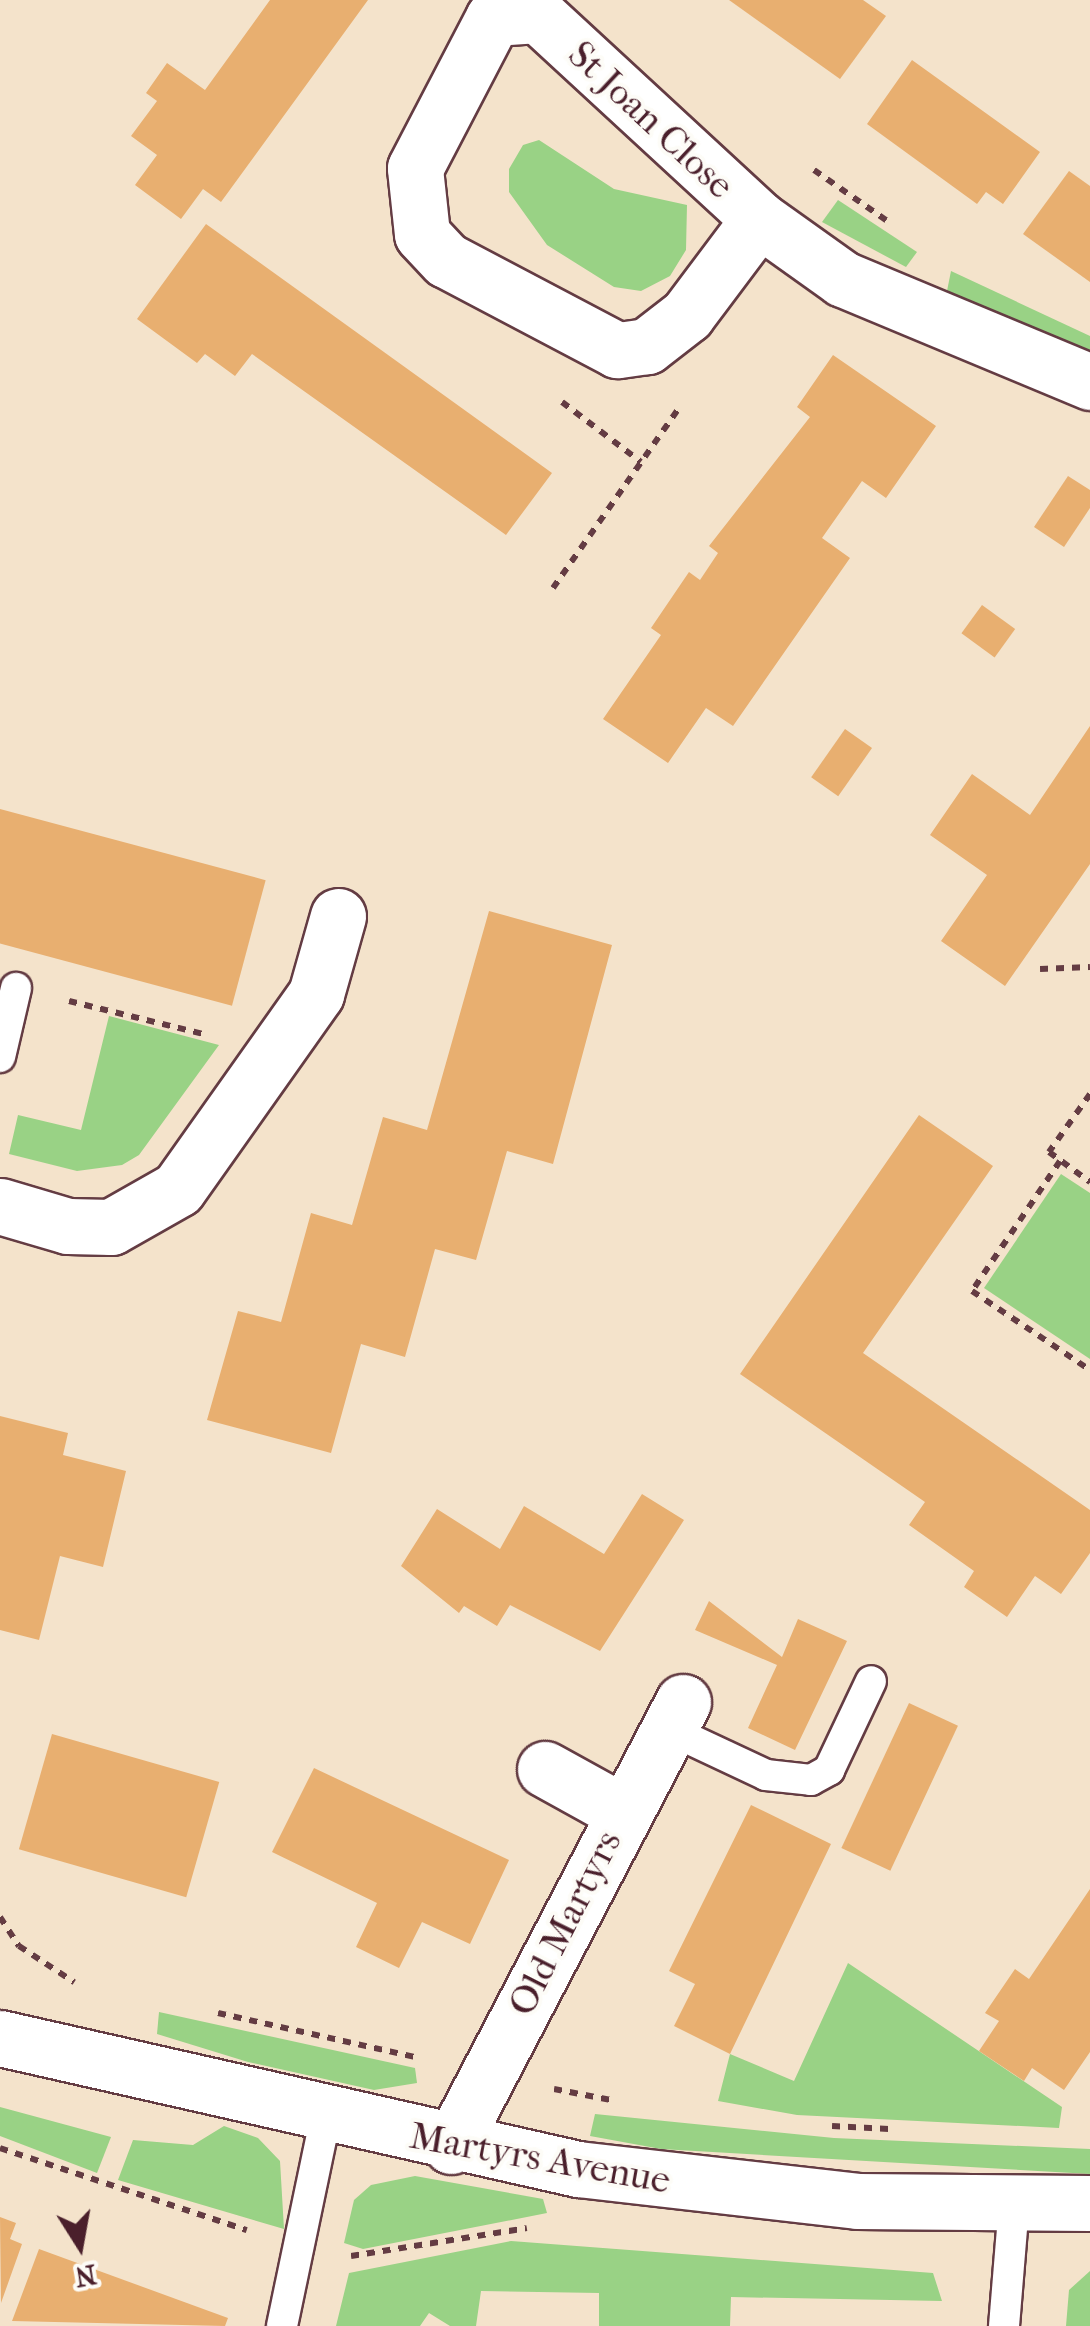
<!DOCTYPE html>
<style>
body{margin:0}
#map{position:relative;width:1090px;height:2326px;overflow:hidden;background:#f4e3cb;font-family:"IM FELL French Canon",serif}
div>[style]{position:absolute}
.green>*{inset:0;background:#99d285}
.building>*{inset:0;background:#e8af70;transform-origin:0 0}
.path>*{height:6px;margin-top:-3px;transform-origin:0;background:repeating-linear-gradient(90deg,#643c43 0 8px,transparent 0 16px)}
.roads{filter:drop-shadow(2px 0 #643c43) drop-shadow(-2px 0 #643c43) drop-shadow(0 2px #643c43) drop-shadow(0 -2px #643c43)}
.lane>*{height:30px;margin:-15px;padding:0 15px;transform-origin:15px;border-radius:15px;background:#fff}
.street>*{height:55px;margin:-27.5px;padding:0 27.5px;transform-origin:27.5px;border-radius:27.5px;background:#fff}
span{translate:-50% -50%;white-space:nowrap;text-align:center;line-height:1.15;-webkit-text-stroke:8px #fdfcf7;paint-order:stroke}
.street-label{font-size:38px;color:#4a1f2b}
.north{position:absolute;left:30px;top:2196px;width:100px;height:100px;-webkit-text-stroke:8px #fdfcf7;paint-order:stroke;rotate:169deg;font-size:28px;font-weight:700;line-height:40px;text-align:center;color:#4a1f2b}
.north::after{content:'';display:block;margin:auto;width:35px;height:45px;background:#4a1f2b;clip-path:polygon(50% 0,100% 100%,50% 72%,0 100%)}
</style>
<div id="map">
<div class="green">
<div style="clip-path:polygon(539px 140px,614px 189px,687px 205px,686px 250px,670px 276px,641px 291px,614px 287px,547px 245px,509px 192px,509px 169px,523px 145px)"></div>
<div style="clip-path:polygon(838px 200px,917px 252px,906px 267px,822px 222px)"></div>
<div style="clip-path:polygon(951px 271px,1090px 336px,1090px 354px,947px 291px)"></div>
<div style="clip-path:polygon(109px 1016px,219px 1045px,139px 1155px,122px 1165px,77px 1171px,9px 1154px,18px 1115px,81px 1130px)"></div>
<div style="clip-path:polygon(1061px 1174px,1090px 1193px,1090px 1359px,984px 1288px)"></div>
<div style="clip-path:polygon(848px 1963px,1062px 2107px,1059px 2128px,797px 2115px,718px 2101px,730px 2054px,794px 2081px)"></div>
<div style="clip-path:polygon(159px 2012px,415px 2068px,417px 2083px,374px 2090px,248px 2062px,157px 2034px)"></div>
<div style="clip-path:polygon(0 2107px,111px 2137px,97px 2173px,0 2136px)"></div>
<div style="clip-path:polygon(595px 2114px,834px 2138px,1090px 2149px,1090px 2174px,661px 2149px,590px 2136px)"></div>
<div style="clip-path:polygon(224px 2126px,258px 2138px,280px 2161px,284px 2229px,118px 2180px,133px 2140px,193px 2145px)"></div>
<div style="clip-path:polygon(415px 2176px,543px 2199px,547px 2213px,363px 2249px,344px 2243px,354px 2200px,371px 2185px)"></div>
<div style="clip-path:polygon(511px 2241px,933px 2273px,942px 2301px,731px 2297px,730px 2326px,599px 2326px,599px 2293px,481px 2291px,476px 2326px,450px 2326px,429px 2313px,420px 2326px,336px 2326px,349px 2273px)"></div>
<div style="clip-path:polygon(1090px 2271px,1090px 2326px,1066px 2326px,1069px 2290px)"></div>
</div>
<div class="building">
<div style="clip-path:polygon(270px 0,368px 0,221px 202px,203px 189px,181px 219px,135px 185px,157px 155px,131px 136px,157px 101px,146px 93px,167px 63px,205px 90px)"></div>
<div style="clip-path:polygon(729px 0,863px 0,886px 16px,840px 79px)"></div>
<div style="clip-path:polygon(912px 60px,1040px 152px,1003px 204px,986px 192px,977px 204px,867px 124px)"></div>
<div style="clip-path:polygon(1069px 171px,1090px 186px,1090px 282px,1023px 234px)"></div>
<div style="clip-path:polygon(206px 224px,552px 473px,506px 535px,252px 354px,235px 376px,205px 354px,197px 363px,137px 319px)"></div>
<div style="clip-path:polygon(833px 355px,936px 426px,886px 498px,862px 481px,822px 538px,850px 558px,733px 726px,706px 708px,668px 763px,603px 719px,661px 635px,651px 628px,689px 572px,700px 580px,718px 553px,709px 546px,810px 417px,797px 407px)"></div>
<div style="clip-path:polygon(1068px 476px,1090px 490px,1090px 508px,1064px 547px,1034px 527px)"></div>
<div style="left:982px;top:605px;width:41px;height:35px;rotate:36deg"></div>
<div style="clip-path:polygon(1090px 726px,1090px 864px,1005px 986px,941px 941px,987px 875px,930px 835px,972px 774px,1030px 815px)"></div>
<div style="left:845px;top:729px;width:33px;height:59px;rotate:35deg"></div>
<div style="left:0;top:809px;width:275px;height:130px;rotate:15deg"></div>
<div style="clip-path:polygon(489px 911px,612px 945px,553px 1164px,507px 1151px,476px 1260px,435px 1249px,405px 1357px,361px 1344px,331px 1453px,207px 1420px,238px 1311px,281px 1322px,311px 1213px,352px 1225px,383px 1117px,427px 1130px)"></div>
<div style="clip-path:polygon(919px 1115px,993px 1166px,863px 1353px,1090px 1510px,1090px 1553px,1061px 1594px,1035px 1576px,1007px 1617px,964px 1587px,974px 1571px,909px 1525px,925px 1502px,740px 1374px)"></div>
<div style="clip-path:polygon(0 1416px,68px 1433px,63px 1455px,126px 1471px,103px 1567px,60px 1556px,39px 1640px,0 1630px)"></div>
<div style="clip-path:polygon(642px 1494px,684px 1520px,600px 1651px,510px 1605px,497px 1626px,464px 1606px,459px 1613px,401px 1566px,437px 1509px,500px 1549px,524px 1506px,604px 1554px)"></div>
<div style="clip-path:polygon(709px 1601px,782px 1657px,798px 1619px,847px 1641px,795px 1750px,748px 1728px,777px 1665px,695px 1630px)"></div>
<div style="left:909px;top:1703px;width:54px;height:160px;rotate:25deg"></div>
<div style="left:52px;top:1734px;width:174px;height:120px;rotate:16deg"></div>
<div style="clip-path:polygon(314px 1768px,509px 1860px,470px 1944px,422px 1922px,399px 1968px,356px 1947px,377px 1903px,272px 1852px)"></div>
<div style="clip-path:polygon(751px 1805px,831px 1844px,730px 2054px,674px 2026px,695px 1984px,669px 1971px)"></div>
<div style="clip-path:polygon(1090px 1889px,1090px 2052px,1064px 2090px,1032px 2068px,1024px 2081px,979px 2051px,999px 2021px,985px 2013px,1015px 1969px,1029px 1979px)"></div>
<div style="clip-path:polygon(0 2217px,16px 2223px,10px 2239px,22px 2244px,1px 2303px)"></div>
<div style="clip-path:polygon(39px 2249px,228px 2318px,225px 2326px,12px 2321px)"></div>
</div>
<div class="path">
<div style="left:814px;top:170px;width:88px;rotate:34.8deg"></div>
<div style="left:562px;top:402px;width:99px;rotate:37.2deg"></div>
<div style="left:553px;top:588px;width:223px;rotate:-55deg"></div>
<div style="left:1040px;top:969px;width:50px;rotate:-2.3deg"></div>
<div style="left:69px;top:1001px;width:142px;rotate:13.8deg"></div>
<div style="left:1090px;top:1094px;width:71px;rotate:125.3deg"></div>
<div style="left:1049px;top:1152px;width:51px;rotate:36.2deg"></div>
<div style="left:1060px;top:1161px;width:157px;rotate:124.1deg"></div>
<div style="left:972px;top:1291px;width:142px;rotate:33.8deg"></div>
<div style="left:0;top:1917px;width:35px;rotate:57deg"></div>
<div style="left:19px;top:1946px;width:66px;rotate:33.2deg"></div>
<div style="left:218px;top:2013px;width:207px;rotate:12.6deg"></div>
<div style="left:554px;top:2089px;width:58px;rotate:10.9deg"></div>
<div style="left:832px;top:2126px;width:57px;rotate:3deg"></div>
<div style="left:0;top:2148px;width:260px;rotate:18.4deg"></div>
<div style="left:351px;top:2256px;width:178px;rotate:-9deg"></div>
</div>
<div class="roads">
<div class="lane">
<div style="left:0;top:1057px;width:71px;rotate:-76.9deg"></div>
<div style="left:668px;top:1729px;width:108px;rotate:25.1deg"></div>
<div style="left:766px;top:1775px;width:45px;rotate:6.3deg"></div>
<div style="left:811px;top:1780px;width:21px;rotate:-29deg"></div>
<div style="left:829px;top:1770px;width:98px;rotate:-64.7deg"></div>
<div style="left:282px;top:2326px;width:216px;rotate:-78.2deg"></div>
<div style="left:1004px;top:2326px;width:121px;rotate:-85.3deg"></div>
</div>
<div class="street">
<div style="left:759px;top:219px;width:120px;rotate:126.9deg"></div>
<div style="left:687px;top:315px;width:51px;rotate:142.2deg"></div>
<div style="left:647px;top:346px;width:30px;rotate:172deg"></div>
<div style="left:617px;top:350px;width:193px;rotate:-152.2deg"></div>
<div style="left:446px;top:260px;width:35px;rotate:-133deg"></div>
<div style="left:422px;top:234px;width:66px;rotate:-96.1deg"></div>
<div style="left:415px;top:168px;width:169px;rotate:-62.5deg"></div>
<div style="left:493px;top:18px;width:45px;rotate:-3.8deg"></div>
<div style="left:538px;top:15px;width:301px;rotate:42.7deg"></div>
<div style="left:759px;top:219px;width:103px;rotate:35.5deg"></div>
<div style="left:843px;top:279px;width:268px;rotate:22.6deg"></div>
<div style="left:0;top:1206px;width:71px;rotate:16.4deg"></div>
<div style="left:68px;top:1226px;width:43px;rotate:1.3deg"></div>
<div style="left:111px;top:1227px;width:77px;rotate:-29.6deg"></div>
<div style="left:178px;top:1189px;width:239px;rotate:-54.7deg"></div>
<div style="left:316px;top:994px;width:81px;rotate:-74.2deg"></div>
<div style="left:545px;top:1769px;width:89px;rotate:28.9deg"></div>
<div style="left:0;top:2038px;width:593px;rotate:12.77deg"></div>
<div style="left:578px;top:2169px;width:281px;rotate:6.5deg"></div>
<div style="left:857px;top:2201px;width:233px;rotate:0.5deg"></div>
<div style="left:451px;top:2146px;width:501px;rotate:-62.41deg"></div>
</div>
</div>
<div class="street-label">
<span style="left:651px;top:120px;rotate:43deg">St Joan Close</span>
<span style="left:565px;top:1923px;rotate:-63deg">Old Martyrs</span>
<span style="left:540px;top:2158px;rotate:10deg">Martyrs Avenue</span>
</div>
<div class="north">N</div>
</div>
